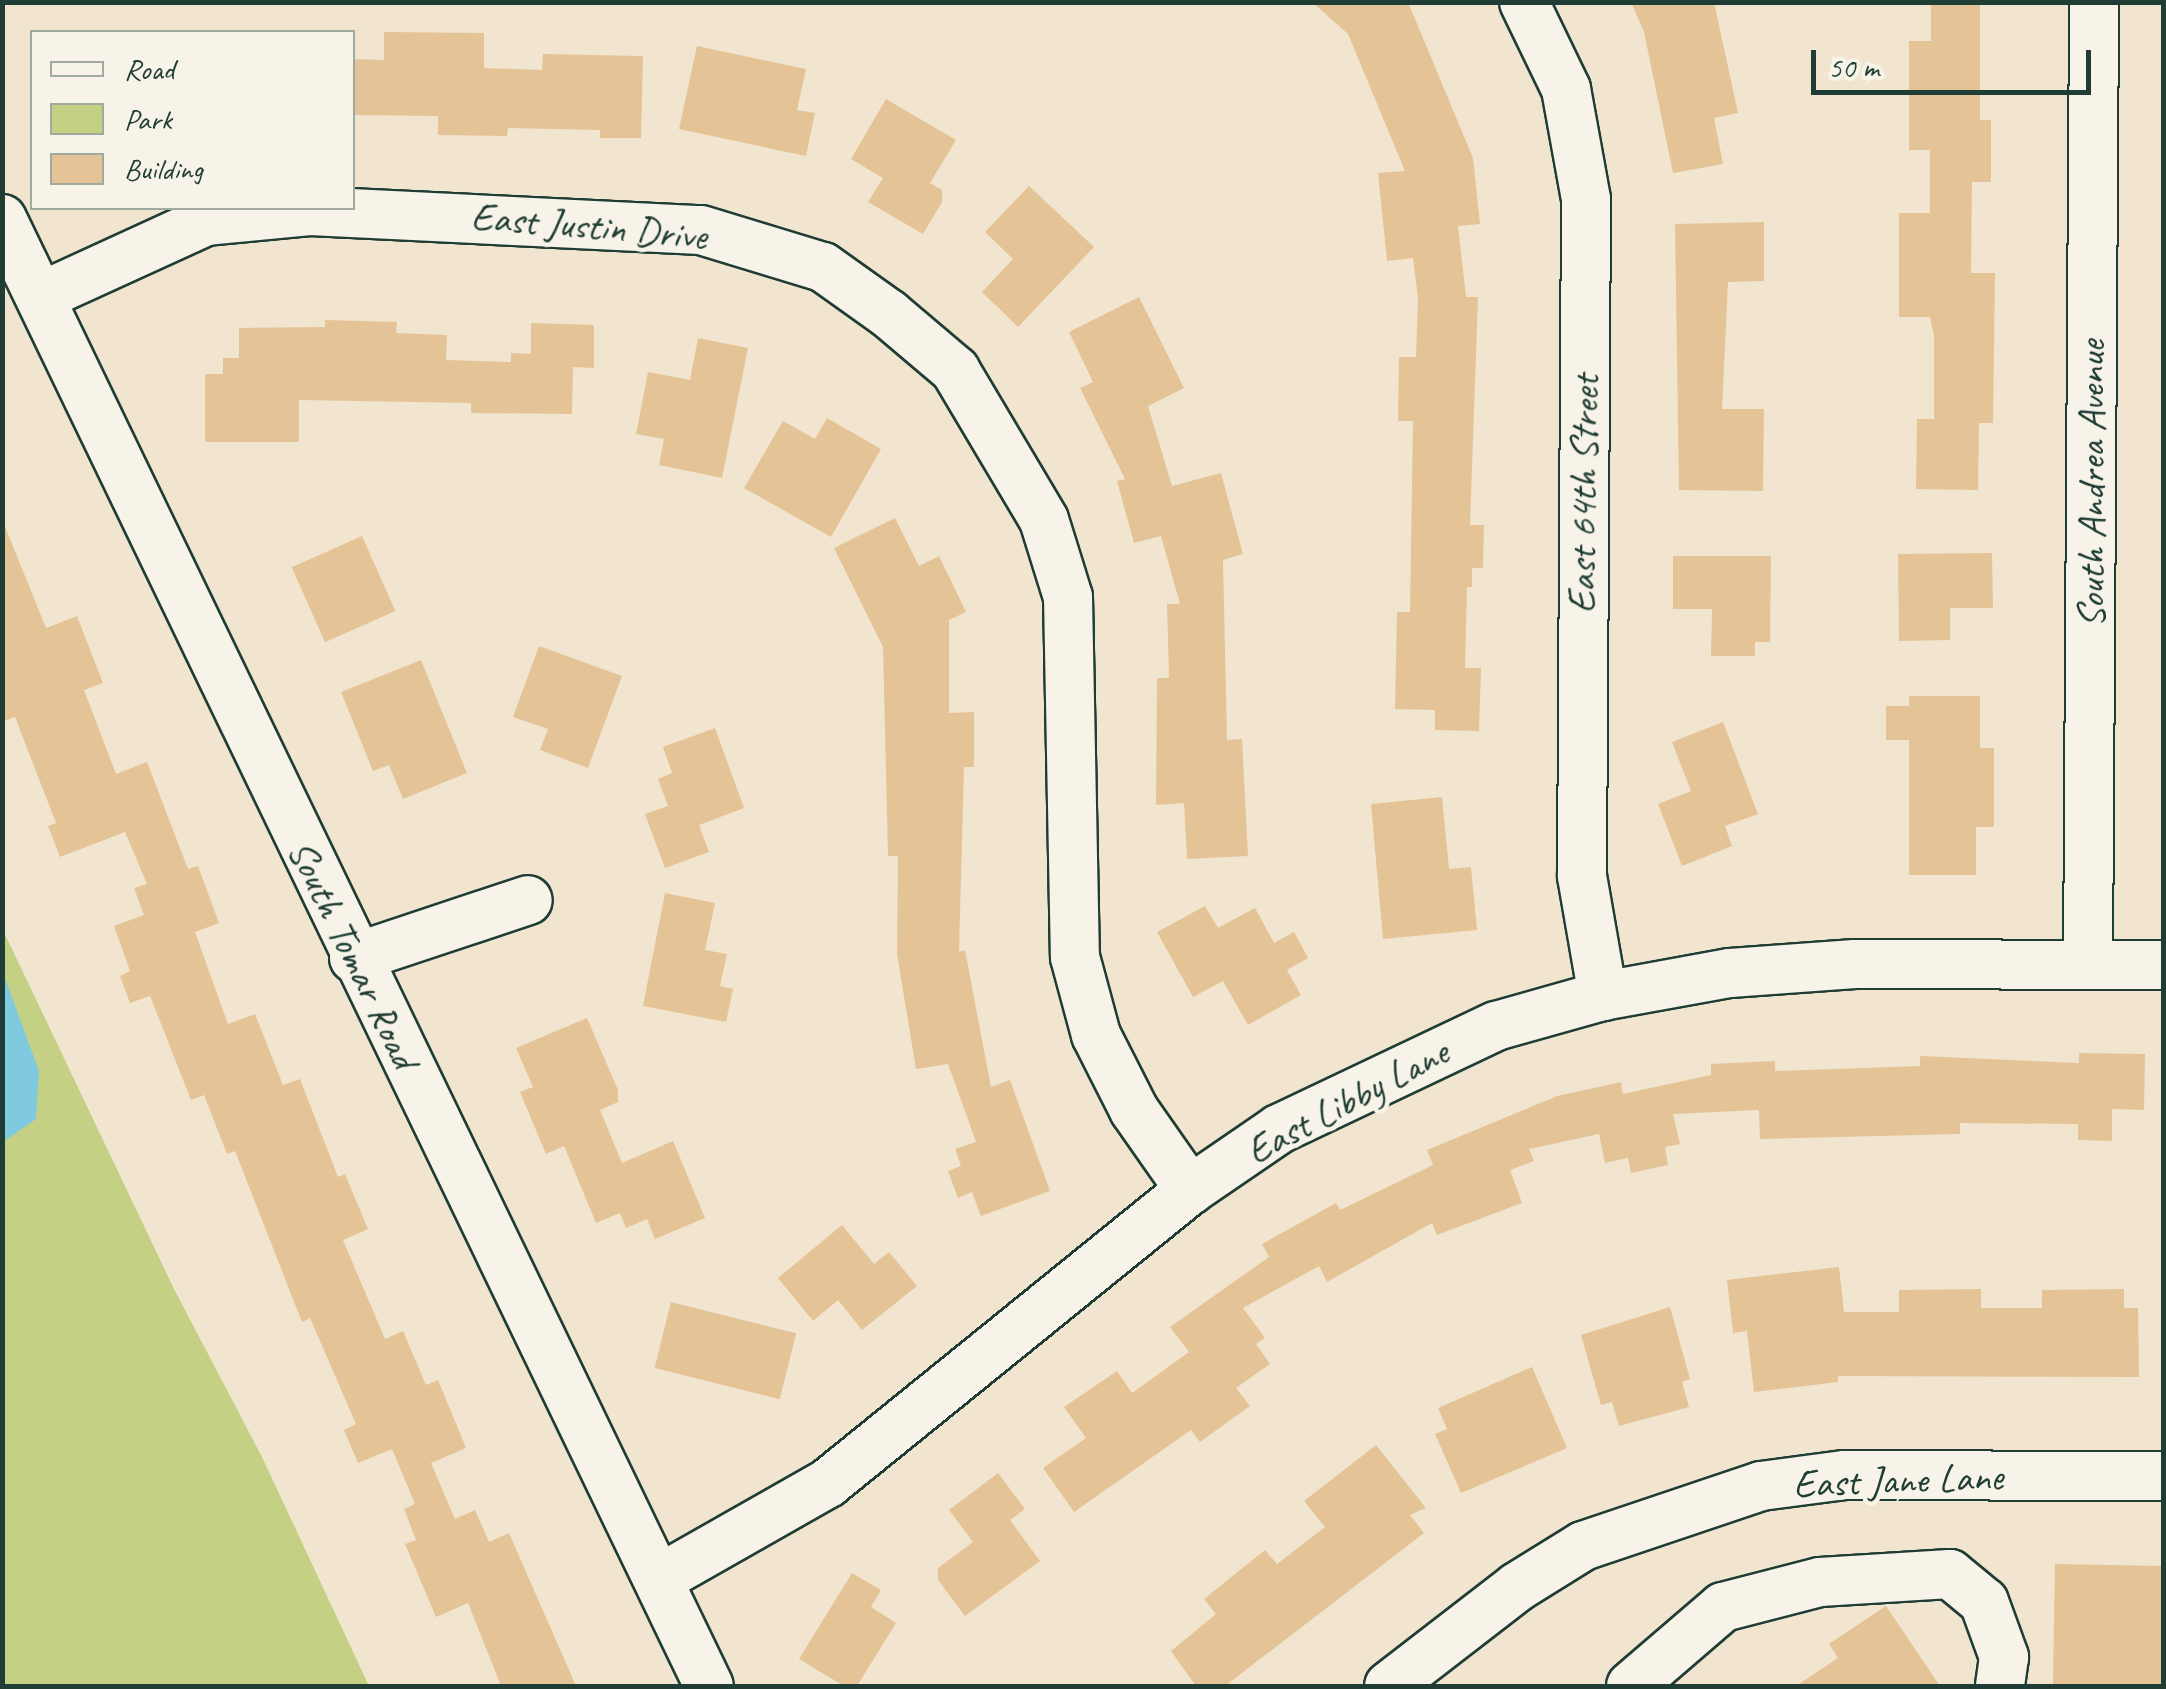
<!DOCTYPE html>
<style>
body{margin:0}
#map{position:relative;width:2166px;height:1689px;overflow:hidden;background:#f1e5cf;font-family:Caveat,sans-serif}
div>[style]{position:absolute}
.green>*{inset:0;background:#c4d084}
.water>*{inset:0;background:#7fcade}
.building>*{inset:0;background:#e4c496;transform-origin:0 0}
.roads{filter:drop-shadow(2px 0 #1f3d34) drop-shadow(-2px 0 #1f3d34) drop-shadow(0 2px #1f3d34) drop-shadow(0 -2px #1f3d34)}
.minor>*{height:48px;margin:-24px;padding:0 24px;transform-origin:24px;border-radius:24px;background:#f7f3e8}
span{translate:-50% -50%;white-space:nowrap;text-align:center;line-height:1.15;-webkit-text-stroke:9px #f7f3e8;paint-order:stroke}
.street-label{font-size:40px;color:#1f3d34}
.frame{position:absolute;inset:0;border:5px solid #1f3d34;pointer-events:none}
.legend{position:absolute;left:30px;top:30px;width:325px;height:180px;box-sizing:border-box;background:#f7f3e8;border:2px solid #a1aaa0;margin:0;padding:12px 18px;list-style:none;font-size:30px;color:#1f3d34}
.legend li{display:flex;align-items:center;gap:20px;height:50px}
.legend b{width:50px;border:2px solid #a1aaa0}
.scale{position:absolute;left:1811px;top:50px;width:280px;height:45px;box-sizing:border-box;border:5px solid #1f3d34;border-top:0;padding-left:12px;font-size:30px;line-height:35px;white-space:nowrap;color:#1f3d34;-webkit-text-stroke:8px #f7f3e8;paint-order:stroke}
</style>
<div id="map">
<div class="green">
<div style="clip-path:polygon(2px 928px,174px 1289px,262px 1457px,369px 1686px,3px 1686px)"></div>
</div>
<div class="water">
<div style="clip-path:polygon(2px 970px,39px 1071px,36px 1119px,3px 1142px)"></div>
</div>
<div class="building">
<div style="clip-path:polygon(1312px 2px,1408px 2px,1473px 158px,1480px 224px,1458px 226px,1466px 297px,1478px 297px,1470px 525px,1484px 525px,1483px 568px,1472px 568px,1472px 587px,1467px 587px,1465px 668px,1481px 668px,1479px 731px,1435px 730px,1435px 710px,1395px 709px,1397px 612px,1410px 612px,1413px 421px,1398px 421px,1399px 357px,1416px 357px,1418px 298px,1413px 258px,1387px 261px,1378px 173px,1405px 171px,1348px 34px)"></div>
<div style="clip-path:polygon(1631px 2px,1714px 2px,1738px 113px,1714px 118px,1723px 164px,1673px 173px,1644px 32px)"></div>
<div style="clip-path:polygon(1931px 2px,1980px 2px,1980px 120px,1991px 120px,1991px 182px,1972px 182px,1971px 273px,1995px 273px,1993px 423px,1979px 423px,1978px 490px,1916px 489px,1917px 419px,1934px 419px,1934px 336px,1930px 317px,1899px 317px,1899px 213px,1930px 213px,1930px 150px,1909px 150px,1909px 41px,1931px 41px)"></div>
<div style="clip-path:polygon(384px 32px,484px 33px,484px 68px,542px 70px,543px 54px,643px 56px,641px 138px,600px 138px,600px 130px,508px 128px,507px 136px,438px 135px,438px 116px,352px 115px,352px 59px,384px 60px)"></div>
<div style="clip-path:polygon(697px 46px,806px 69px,797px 110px,815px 113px,806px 156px,679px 129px)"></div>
<div style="clip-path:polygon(886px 99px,956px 140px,930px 183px,942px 190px,942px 202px,923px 234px,868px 202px,883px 178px,851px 159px)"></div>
<div style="clip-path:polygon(1029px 186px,1094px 247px,1018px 327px,982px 292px,1013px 259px,985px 232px)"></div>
<div style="clip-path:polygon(1764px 222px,1764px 281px,1728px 282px,1722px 409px,1764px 409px,1763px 491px,1679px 490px,1675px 224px)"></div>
<div style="clip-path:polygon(1139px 297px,1184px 388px,1148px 406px,1172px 486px,1221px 473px,1243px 554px,1223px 560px,1227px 740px,1242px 739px,1248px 856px,1187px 859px,1184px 803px,1156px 805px,1157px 678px,1169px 678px,1167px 604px,1180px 604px,1161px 536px,1134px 543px,1117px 481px,1125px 479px,1080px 388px,1093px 382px,1069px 332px)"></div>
<div style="clip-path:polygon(325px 320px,397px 322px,396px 333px,447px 335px,446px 360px,511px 362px,511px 353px,531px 354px,531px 323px,594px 325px,594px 368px,573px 367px,572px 414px,471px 413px,471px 403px,299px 400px,299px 442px,205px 442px,205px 374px,223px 374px,223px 358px,239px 358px,239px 328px,325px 327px)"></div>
<div style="clip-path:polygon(698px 338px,748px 348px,722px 478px,659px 465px,664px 439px,636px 434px,648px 372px,690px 380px)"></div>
<div style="clip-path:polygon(827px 418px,881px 449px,831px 537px,744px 488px,783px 421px,815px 439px)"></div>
<div style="clip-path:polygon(895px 518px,919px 566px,939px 556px,966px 612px,949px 620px,949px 713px,974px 712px,974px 767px,964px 767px,959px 952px,965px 950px,991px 1087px,1010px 1080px,1050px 1191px,981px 1216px,972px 1192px,958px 1198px,948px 1171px,961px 1166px,955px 1149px,976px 1142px,948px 1064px,916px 1069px,897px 954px,898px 856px,888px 856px,883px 647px,834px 548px)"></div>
<div style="clip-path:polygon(2px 519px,46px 628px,77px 616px,103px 683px,84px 690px,116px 774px,147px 762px,188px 869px,198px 866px,219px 923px,195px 932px,228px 1024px,255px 1014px,283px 1085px,300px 1079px,338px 1177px,345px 1174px,368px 1229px,343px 1240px,385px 1339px,403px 1331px,426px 1385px,438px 1380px,466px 1448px,431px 1463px,455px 1519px,475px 1510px,489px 1542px,509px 1533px,576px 1686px,501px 1686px,468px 1603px,436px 1617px,405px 1544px,416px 1540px,404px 1509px,415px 1504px,392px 1449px,358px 1463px,344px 1430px,356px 1424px,310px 1318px,302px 1322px,235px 1151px,227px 1154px,204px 1095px,191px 1100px,150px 996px,130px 1003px,120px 976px,130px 971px,114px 926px,144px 915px,134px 888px,147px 884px,125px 832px,60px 857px,48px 826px,56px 823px,15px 717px,2px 722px)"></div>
<div style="left:362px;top:536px;width:82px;height:77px;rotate:66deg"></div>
<div style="clip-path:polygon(1992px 553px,1993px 608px,1950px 608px,1950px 640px,1899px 641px,1898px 554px)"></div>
<div style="clip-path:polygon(1673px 556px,1771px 556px,1770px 642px,1755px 642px,1755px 656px,1711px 656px,1712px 609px,1673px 609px)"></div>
<div style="clip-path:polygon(539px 646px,622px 676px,588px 768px,540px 750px,548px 729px,513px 717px)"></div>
<div style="clip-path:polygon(421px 660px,467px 773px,403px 799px,389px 765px,373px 771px,341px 692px)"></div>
<div style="clip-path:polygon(1909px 696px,1980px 696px,1980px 748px,1994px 748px,1994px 827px,1976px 827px,1976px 875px,1909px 875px,1909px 740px,1886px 740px,1886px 706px,1909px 706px)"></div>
<div style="clip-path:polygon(1723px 722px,1758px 814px,1725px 826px,1732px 846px,1682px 866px,1658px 804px,1691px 791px,1672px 742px)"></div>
<div style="clip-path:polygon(715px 728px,744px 808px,699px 825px,709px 852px,665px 868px,645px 814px,668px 806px,658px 779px,672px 773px,663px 747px)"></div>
<div style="clip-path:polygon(1442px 797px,1449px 869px,1471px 867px,1477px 930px,1383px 939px,1371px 804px)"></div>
<div style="clip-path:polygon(665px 893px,715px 903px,705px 950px,727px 954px,720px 986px,733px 989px,726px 1022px,643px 1006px)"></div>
<div style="clip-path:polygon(1205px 906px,1218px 928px,1255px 908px,1274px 943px,1294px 932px,1308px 958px,1287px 970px,1301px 995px,1248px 1025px,1223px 981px,1193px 997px,1157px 932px)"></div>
<div style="clip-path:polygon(587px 1018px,618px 1090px,618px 1102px,600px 1110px,622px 1163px,673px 1141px,705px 1218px,655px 1239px,647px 1219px,626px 1228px,620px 1213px,596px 1223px,564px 1146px,546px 1154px,520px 1092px,533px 1087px,516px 1048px)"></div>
<div style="clip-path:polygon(2079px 1053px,2145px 1054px,2144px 1110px,2112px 1109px,2112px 1141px,2078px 1140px,2078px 1124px,1960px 1123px,1960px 1134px,1760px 1139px,1759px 1110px,1673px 1114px,1680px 1144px,1665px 1147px,1668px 1165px,1631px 1173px,1628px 1158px,1605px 1163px,1599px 1134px,1529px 1149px,1534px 1161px,1510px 1170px,1522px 1203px,1437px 1235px,1432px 1223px,1327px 1282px,1319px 1266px,1243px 1308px,1265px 1338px,1256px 1344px,1270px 1364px,1236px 1388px,1250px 1406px,1200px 1442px,1191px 1430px,1074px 1512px,1043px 1468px,1086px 1438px,1064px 1407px,1117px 1371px,1132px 1393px,1189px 1352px,1170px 1327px,1269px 1257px,1262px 1244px,1336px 1203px,1340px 1210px,1433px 1165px,1427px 1150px,1557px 1096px,1621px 1082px,1623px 1094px,1711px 1075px,1711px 1064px,1775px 1061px,1775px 1071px,1920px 1066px,1920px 1056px,2079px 1063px)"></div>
<div style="clip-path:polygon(842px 1225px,874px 1264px,889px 1252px,917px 1286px,862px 1330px,838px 1300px,813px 1321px,778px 1278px)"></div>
<div style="clip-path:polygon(1839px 1267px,1844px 1312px,1899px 1312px,1899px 1290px,1981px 1289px,1981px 1308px,2042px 1308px,2042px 1290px,2124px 1289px,2124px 1308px,2138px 1308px,2139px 1377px,1838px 1376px,1838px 1382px,1754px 1392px,1747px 1331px,1733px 1333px,1727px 1280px)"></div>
<div style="left:671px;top:1302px;width:129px;height:68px;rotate:14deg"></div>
<div style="clip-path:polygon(1670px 1307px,1690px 1379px,1682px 1382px,1689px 1407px,1619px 1426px,1612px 1402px,1601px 1405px,1581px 1335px)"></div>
<div style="clip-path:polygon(1532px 1367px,1567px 1448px,1461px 1493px,1435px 1434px,1447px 1429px,1438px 1408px)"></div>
<div style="clip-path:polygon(1376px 1445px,1426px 1508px,1410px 1515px,1424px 1533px,1225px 1686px,1196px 1686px,1171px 1651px,1216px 1614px,1204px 1599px,1265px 1550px,1277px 1564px,1325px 1527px,1304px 1501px)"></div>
<div style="clip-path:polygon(998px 1473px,1025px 1509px,1010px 1520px,1040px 1561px,965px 1616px,938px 1580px,938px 1568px,973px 1542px,949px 1510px)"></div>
<div style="left:2055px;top:1564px;width:109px;height:122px;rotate:1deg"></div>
<div style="clip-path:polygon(852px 1573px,881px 1590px,871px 1607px,896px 1623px,857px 1686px,844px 1686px,799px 1659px)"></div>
<div style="clip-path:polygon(1886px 1606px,1940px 1686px,1796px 1686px,1838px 1658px,1829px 1644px)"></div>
</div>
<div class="roads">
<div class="minor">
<div style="left:1524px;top:2px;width:97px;rotate:64.2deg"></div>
<div style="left:1566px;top:89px;width:112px;rotate:79.7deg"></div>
<div style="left:1586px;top:199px;width:677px;rotate:90.34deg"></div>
<div style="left:1582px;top:876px;width:122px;rotate:80.1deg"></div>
<div style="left:2px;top:219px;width:1628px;rotate:64.27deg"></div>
<div style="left:42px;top:296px;width:180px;rotate:-24.6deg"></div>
<div style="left:206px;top:221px;width:104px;rotate:-5.5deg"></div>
<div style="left:310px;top:211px;width:391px;rotate:2.8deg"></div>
<div style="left:701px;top:230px;width:127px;rotate:16.9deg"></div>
<div style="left:823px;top:267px;width:81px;rotate:35.5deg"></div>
<div style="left:889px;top:314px;width:87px;rotate:40.3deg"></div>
<div style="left:955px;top:370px;width:174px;rotate:59.3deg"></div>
<div style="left:1044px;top:520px;width:81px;rotate:72.7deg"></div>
<div style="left:1068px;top:597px;width:360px;rotate:88.9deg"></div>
<div style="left:1075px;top:957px;width:81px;rotate:74.9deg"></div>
<div style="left:1096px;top:1035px;width:84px;rotate:63.1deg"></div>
<div style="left:1134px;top:1110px;width:98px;rotate:55deg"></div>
<div style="left:354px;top:958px;width:183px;rotate:-18.4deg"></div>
<div style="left:2088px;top:965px;width:963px;rotate:-89.64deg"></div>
<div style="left:659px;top:1579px;width:194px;rotate:-29.6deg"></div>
<div style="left:828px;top:1483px;width:466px;rotate:-39deg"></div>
<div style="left:1190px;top:1190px;width:108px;rotate:-34.4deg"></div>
<div style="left:1279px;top:1129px;width:240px;rotate:-25.4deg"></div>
<div style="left:1496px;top:1026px;width:111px;rotate:-15.7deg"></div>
<div style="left:1603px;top:996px;width:129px;rotate:-10.3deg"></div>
<div style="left:1730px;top:973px;width:125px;rotate:-4.1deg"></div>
<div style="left:1855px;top:964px;width:309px;rotate:0.2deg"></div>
<div style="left:1389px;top:1686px;width:162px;rotate:-37.7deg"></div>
<div style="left:1517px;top:1587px;width:78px;rotate:-31.8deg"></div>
<div style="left:1583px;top:1546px;width:188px;rotate:-18.6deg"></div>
<div style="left:1761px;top:1486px;width:85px;rotate:-7.5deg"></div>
<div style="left:1845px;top:1475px;width:319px;rotate:0.2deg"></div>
<div style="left:1631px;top:1686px;width:121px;rotate:-40.7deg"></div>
<div style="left:1723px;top:1607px;width:100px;rotate:-14.5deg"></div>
<div style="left:1820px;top:1582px;width:130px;rotate:-3.5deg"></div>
<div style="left:1950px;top:1574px;width:44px;rotate:39.5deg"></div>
<div style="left:1984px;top:1602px;width:59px;rotate:70deg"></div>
<div style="left:2004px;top:1657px;width:29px;rotate:98deg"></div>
</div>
</div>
<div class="street-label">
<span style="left:589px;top:226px;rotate:5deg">East Justin Drive</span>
<span style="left:2091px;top:484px;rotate:-90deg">South Andrea Avenue</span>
<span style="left:1583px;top:494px;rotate:-89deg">East 64th Street</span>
<span style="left:353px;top:954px;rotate:64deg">South Tomar Road</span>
<span style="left:1347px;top:1101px;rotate:-28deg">East Libby Lane</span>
<span style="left:1898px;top:1480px;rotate:-2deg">East Jane Lane</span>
</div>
<div class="frame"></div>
<ul class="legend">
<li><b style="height:12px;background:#f7f3e8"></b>Road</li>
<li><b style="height:28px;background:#c4d084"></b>Park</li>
<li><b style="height:28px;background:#e4c496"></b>Building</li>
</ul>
<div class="scale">50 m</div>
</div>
